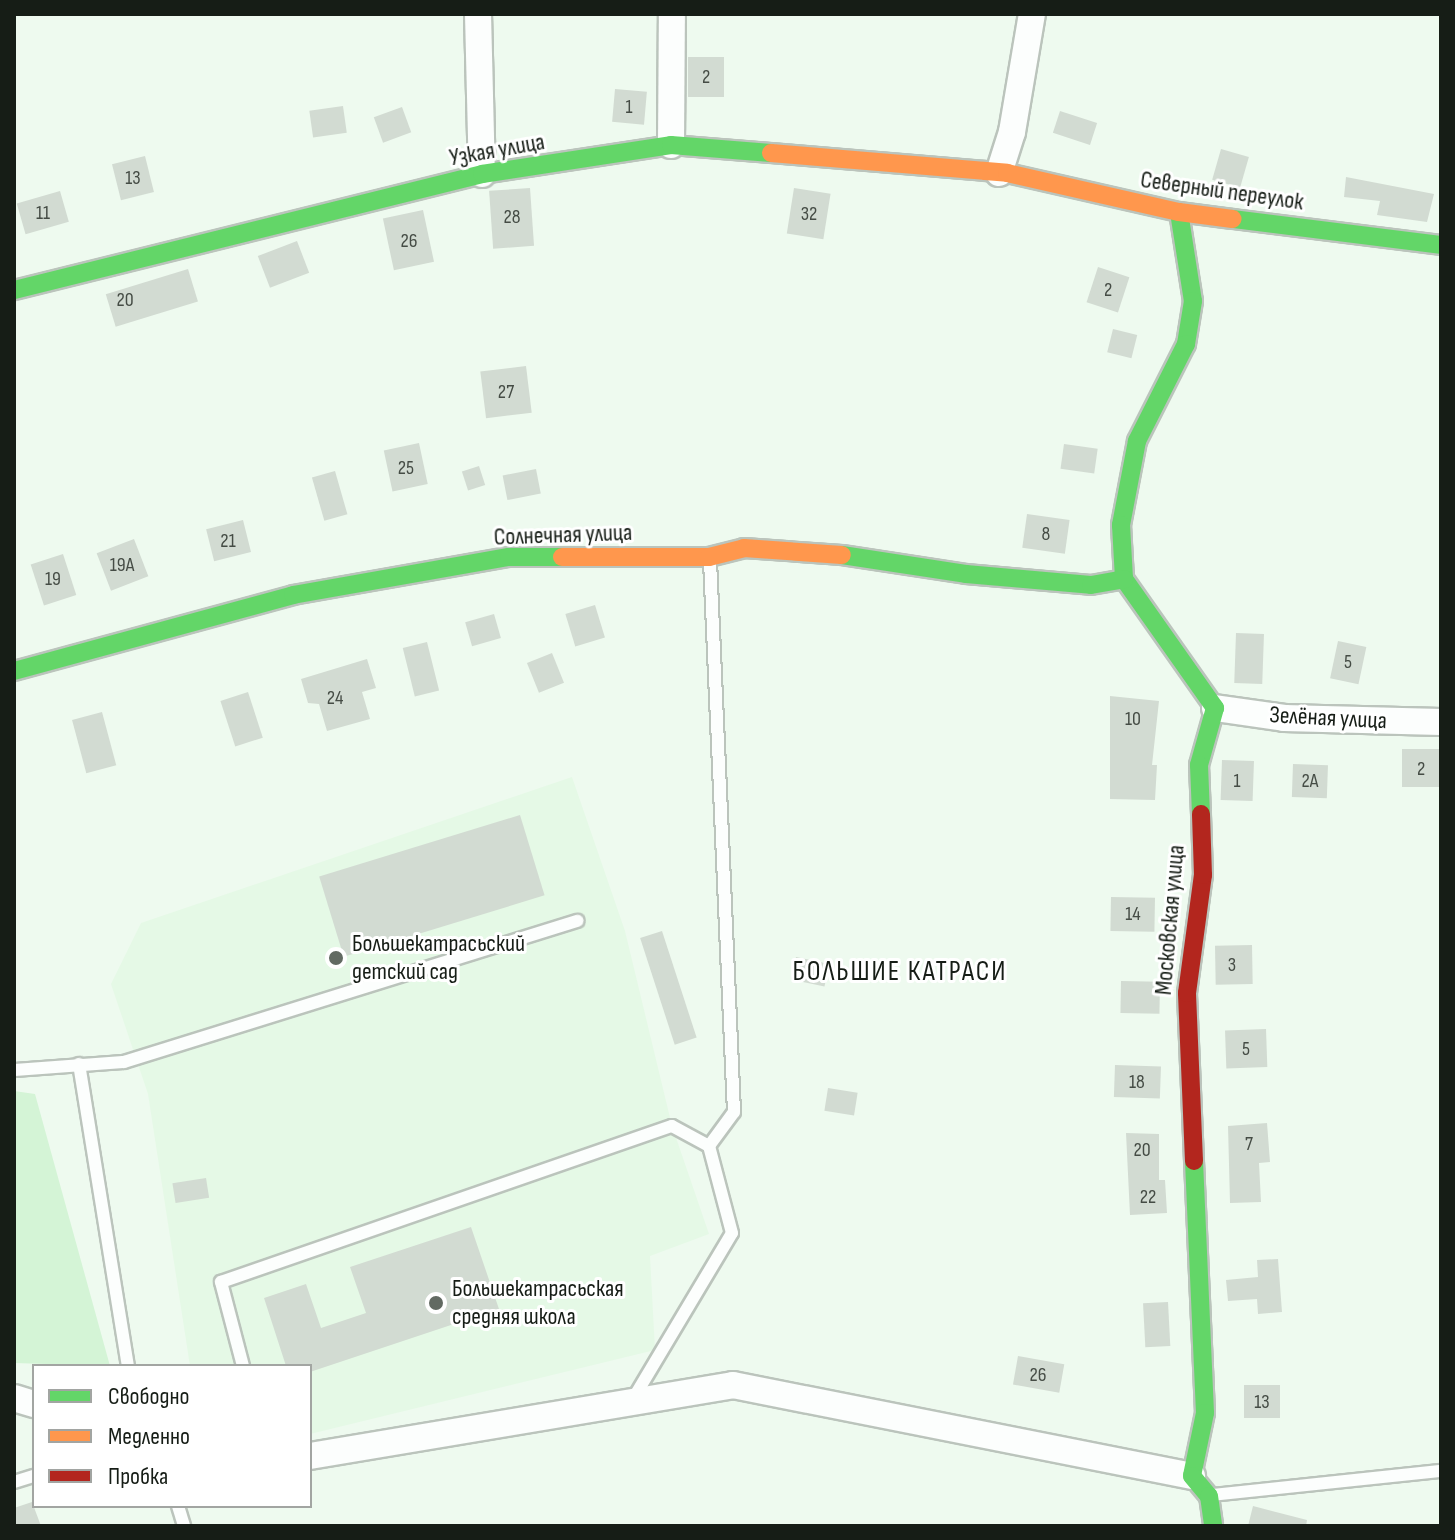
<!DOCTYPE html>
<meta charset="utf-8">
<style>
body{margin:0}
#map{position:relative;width:1455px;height:1540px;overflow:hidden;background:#eefaef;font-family:"Sofia Sans Condensed",sans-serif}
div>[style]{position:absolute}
.built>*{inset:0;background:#e5f9e6}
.green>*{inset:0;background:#d4f4d6}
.building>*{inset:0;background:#d2dbd2;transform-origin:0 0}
.roads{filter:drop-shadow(2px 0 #bbc4bc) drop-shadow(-2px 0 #bbc4bc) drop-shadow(0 2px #bbc4bc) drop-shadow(0 -2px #bbc4bc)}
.lane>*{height:12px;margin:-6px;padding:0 6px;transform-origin:6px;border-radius:6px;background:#fcfefd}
.street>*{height:26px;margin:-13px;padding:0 13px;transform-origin:13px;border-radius:13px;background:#fcfefd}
.fast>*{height:18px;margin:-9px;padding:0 9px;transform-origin:9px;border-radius:9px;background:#63d668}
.slow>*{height:18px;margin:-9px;padding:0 9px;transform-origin:9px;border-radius:9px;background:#ff974d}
.jam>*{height:18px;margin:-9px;padding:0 9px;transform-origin:9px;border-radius:9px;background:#b3261e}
.dots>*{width:22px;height:22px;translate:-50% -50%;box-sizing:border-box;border:4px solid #fff;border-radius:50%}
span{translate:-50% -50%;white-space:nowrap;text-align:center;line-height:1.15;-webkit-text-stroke:6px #fff;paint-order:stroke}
.number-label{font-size:20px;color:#454c45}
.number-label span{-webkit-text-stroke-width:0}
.street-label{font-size:24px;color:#161d16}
.poi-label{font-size:24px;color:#161d16}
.left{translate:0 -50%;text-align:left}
.quarter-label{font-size:28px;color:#161d16;letter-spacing:2px}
.frame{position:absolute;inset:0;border:16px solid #161d16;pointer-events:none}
.legend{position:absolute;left:32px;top:1364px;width:280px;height:144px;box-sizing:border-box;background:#fff;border:2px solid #a2a5a2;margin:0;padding:10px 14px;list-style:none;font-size:24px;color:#161d16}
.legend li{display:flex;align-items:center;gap:16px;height:40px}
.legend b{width:40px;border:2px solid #a2a5a2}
</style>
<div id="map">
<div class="built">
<div style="clip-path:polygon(572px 777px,625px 931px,672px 1126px,709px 1234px,650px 1256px,655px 1350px,310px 1434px,310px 1366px,190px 1366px,148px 1094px,111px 984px,141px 923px)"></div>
</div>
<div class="green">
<div style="clip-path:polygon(14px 1091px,35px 1094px,110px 1366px,14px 1363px)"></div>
</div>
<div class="building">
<div style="left:688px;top:57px;width:36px;height:40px"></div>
<div style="left:615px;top:89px;width:32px;height:33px;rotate:5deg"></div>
<div style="left:343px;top:106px;width:27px;height:34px;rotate:82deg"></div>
<div style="left:402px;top:107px;width:27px;height:30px;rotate:70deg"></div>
<div style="left:1060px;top:111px;width:39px;height:23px;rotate:18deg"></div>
<div style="left:1221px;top:149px;width:29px;height:32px;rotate:16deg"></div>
<div style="left:145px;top:156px;width:37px;height:34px;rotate:76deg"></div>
<div style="clip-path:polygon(1346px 177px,1434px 194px,1427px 222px,1377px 215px,1380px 201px,1344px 197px)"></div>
<div style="left:530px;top:188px;width:58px;height:41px;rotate:86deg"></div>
<div style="left:794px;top:188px;width:37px;height:46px;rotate:9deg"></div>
<div style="left:60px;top:191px;width:32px;height:45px;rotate:74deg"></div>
<div style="left:423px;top:210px;width:53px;height:41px;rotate:78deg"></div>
<div style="left:297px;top:241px;width:34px;height:42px;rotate:69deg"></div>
<div style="left:1098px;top:267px;width:33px;height:37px;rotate:18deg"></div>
<div style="left:188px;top:269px;width:34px;height:86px;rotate:73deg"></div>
<div style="left:1113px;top:329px;width:25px;height:24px;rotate:14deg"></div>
<div style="left:526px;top:366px;width:47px;height:46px;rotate:83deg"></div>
<div style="left:419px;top:443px;width:42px;height:36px;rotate:78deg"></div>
<div style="left:1064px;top:444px;width:34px;height:25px;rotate:8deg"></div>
<div style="left:479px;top:466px;width:20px;height:18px;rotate:72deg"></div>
<div style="left:536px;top:469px;width:25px;height:34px;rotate:79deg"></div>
<div style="left:335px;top:471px;width:45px;height:24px;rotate:74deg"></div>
<div style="left:1027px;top:514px;width:43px;height:34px;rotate:8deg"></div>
<div style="left:243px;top:520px;width:33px;height:38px;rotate:76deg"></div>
<div style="left:134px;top:539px;width:40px;height:40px;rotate:69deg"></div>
<div style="left:63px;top:554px;width:43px;height:34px;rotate:72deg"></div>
<div style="left:595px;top:605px;width:34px;height:31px;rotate:73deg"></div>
<div style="left:494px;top:614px;width:25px;height:30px;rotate:74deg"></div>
<div style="left:1236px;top:633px;width:28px;height:50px;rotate:2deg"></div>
<div style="left:1338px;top:641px;width:29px;height:38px;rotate:12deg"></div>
<div style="left:427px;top:642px;width:50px;height:25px;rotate:76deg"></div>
<div style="left:552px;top:653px;width:32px;height:27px;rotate:68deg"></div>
<div style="clip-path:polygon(367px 659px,376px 688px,362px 692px,370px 719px,327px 731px,319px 704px,308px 703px,301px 679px)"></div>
<div style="left:248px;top:692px;width:48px;height:29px;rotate:72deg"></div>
<div style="clip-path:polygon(1110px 696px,1159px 701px,1152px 765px,1157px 765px,1155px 800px,1110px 799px)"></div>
<div style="left:102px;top:712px;width:55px;height:31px;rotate:75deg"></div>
<div style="left:1441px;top:749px;width:38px;height:39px;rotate:90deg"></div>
<div style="left:1222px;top:760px;width:32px;height:40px;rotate:2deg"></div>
<div style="left:1293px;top:764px;width:35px;height:33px;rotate:2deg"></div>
<div style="left:520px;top:815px;width:84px;height:210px;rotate:73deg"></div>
<div style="left:1111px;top:897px;width:44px;height:34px;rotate:1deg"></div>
<div style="left:662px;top:931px;width:112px;height:23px;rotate:72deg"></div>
<div style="left:1252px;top:945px;width:39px;height:37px;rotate:89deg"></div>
<div style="left:796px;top:957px;width:34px;height:23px;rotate:12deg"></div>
<div style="left:1121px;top:981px;width:39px;height:32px;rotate:1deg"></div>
<div style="left:1266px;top:1029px;width:38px;height:41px;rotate:88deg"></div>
<div style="left:1115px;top:1065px;width:46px;height:32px;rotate:2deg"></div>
<div style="left:828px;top:1088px;width:30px;height:23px;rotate:9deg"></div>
<div style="clip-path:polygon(1267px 1123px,1270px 1162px,1259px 1163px,1261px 1202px,1230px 1203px,1228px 1126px)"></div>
<div style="clip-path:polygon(1126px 1133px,1159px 1134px,1159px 1180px,1165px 1180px,1167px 1213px,1130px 1215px)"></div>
<div style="left:206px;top:1178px;width:20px;height:34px;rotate:81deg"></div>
<div style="clip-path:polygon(471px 1227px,499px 1309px,310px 1372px,310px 1366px,286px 1366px,264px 1298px,306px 1284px,321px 1328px,366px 1313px,350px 1267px)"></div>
<div style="clip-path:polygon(1278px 1259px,1282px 1312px,1258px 1314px,1257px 1299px,1228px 1301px,1226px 1280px,1258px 1277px,1257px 1260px)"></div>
<div style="left:1168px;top:1302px;width:44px;height:25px;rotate:87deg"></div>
<div style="left:1018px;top:1356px;width:47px;height:29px;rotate:10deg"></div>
<div style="left:1244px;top:1385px;width:36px;height:33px"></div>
<div style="clip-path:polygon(32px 1502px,41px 1526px,14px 1526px,14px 1508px)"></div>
<div style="clip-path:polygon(1253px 1506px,1307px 1520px,1306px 1526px,1248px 1526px)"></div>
</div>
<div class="roads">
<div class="lane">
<div style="left:79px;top:1064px;width:306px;rotate:80.8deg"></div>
<div style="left:14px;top:1070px;width:110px;rotate:-4.2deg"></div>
<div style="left:124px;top:1062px;width:475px;rotate:-17.3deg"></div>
<div style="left:243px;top:1366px;width:87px;rotate:-104.7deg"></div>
<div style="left:221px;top:1282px;width:477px;rotate:-19.1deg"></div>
<div style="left:672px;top:1126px;width:42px;rotate:28.4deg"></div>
<div style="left:633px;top:1399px;width:193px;rotate:-59.2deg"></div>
<div style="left:732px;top:1233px;width:90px;rotate:-104.8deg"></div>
<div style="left:709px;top:1146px;width:42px;rotate:-53.7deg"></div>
<div style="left:734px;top:1112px;width:553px;rotate:-92.49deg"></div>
<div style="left:14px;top:1482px;width:21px;rotate:-17deg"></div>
<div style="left:1212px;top:1495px;width:230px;rotate:-6deg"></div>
<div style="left:178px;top:1506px;width:21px;rotate:73deg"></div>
</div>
<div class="street">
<div style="left:478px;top:14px;width:160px;rotate:88.6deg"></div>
<div style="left:671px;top:145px;width:131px;rotate:-89.6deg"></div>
<div style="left:999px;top:173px;width:43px;rotate:-72.4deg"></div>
<div style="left:1012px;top:132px;width:120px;rotate:-80.4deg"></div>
<div style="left:1215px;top:708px;width:70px;rotate:8.2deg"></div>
<div style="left:1284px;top:718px;width:157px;rotate:1.5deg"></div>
<div style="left:14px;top:1398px;width:21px;rotate:17deg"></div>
<div style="left:310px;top:1456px;width:429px;rotate:-9.5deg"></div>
<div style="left:733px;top:1385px;width:468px;rotate:11.2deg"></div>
</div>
<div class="fast">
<div style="left:1179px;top:212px;width:90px;rotate:81.1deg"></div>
<div style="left:1193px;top:301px;width:44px;rotate:99.2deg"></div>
<div style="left:1186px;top:344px;width:109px;rotate:116.8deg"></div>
<div style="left:1137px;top:441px;width:86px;rotate:100.8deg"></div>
<div style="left:1121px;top:525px;width:54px;rotate:86.8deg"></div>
<div style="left:1124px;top:579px;width:158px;rotate:54.8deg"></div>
<div style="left:1215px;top:708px;width:59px;rotate:105.7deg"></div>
<div style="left:1199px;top:765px;width:49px;rotate:87.7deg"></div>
<div style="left:1233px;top:219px;width:210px;rotate:7.1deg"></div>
<div style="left:14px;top:290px;width:482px;rotate:-13.9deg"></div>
<div style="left:482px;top:174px;width:191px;rotate:-8.7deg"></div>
<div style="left:671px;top:145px;width:100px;rotate:4.6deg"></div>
<div style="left:842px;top:555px;width:125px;rotate:8.7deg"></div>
<div style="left:966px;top:574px;width:125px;rotate:5deg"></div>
<div style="left:1091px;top:585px;width:34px;rotate:-10deg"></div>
<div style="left:14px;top:671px;width:289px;rotate:-15.2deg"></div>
<div style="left:293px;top:595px;width:219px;rotate:-10deg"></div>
<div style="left:509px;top:557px;width:53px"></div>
<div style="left:1194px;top:1161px;width:252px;rotate:87.5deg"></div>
<div style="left:1205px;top:1413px;width:64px;rotate:101.7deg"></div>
<div style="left:1192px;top:1476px;width:26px;rotate:50deg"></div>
<div style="left:1209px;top:1496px;width:30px;rotate:82deg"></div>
</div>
<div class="slow">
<div style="left:771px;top:153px;width:237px;rotate:4.8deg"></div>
<div style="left:1007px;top:173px;width:176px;rotate:12.8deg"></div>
<div style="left:1179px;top:212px;width:54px;rotate:7.4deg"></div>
<div style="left:562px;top:557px;width:147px"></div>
<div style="left:709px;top:557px;width:36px;rotate:-14deg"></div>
<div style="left:744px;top:548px;width:98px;rotate:4.1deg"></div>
</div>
<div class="jam">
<div style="left:1194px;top:1161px;width:168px;rotate:-92.4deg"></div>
<div style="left:1187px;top:993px;width:119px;rotate:-82.3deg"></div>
<div style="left:1203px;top:875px;width:61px;rotate:-91.9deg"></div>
</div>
</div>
<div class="dots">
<div style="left:336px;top:958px;background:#626a62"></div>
<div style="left:436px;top:1303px;background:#626a62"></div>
</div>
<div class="number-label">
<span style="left:706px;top:77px">2</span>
<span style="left:629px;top:107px">1</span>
<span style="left:133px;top:178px">13</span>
<span style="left:43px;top:213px">11</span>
<span style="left:809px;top:214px">32</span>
<span style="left:512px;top:217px">28</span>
<span style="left:409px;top:241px">26</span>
<span style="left:1108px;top:290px">2</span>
<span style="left:125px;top:300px">20</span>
<span style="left:506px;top:392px">27</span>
<span style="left:406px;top:468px">25</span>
<span style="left:1046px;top:534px">8</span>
<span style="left:228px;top:541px">21</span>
<span style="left:122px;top:565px">19А</span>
<span style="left:53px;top:579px">19</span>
<span style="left:1348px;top:662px">5</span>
<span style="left:335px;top:698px">24</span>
<span style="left:1133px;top:719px">10</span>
<span style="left:1421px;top:769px">2</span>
<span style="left:1237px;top:781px">1</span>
<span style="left:1310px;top:781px">2А</span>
<span style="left:1133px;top:914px">14</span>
<span style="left:1232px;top:965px">3</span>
<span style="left:1246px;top:1049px">5</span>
<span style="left:1137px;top:1082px">18</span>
<span style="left:1249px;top:1144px">7</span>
<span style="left:1142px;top:1150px">20</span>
<span style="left:1148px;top:1197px">22</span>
<span style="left:1038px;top:1375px">26</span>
<span style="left:1262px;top:1402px">13</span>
</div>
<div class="street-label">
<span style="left:497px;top:150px;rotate:-10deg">Узкая улица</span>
<span style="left:1222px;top:191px;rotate:8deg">Северный переулок</span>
<span style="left:563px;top:535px;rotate:-2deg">Солнечная улица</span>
<span style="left:1328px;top:718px;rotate:3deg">Зелёная улица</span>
<span style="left:1170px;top:920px;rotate:-85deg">Московская улица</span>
</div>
<div class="poi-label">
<span class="left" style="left:352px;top:958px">Большекатрасьский<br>детский сад</span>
<span class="left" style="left:452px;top:1303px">Большекатрасьская<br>средняя школа</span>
</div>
<div class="quarter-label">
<span style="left:900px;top:972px">БОЛЬШИЕ КАТРАСИ</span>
</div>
<div class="frame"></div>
<ul class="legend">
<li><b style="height:10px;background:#63d668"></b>Свободно</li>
<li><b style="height:10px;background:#ff974d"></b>Медленно</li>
<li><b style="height:10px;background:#b3261e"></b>Пробка</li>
</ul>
</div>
